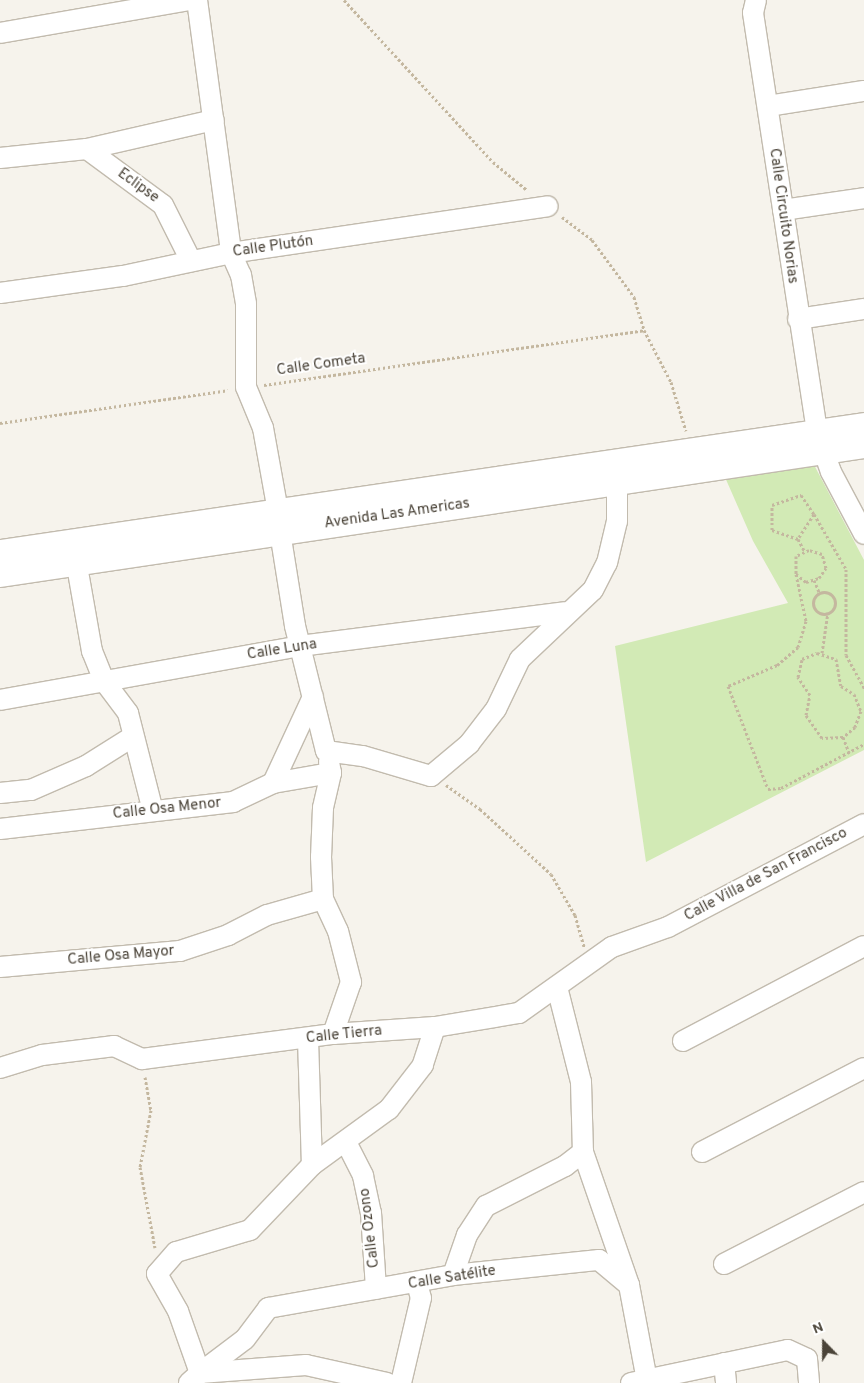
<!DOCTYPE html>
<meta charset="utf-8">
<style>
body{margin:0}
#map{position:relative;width:864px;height:1383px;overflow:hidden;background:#f6f3ec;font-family:Overpass,sans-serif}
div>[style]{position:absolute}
.green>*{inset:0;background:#d2eab5}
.path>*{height:3px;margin-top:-1.5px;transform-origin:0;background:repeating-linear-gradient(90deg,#c4b79f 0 2.5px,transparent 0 5px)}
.path>.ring{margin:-1.5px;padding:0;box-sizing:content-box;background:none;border:3px solid #c4b79f;border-radius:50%}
.roads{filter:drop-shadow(1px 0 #c2bbae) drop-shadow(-1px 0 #c2bbae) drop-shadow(0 1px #c2bbae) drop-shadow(0 -1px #c2bbae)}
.minor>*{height:20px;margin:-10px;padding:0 10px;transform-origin:10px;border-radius:10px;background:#fff}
.tertiary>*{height:25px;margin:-12.5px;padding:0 12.5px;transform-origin:12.5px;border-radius:12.5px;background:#fff}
span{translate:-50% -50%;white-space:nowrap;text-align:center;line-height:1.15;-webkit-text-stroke:4px #fff;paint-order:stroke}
.street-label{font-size:15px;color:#4b4439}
.north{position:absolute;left:799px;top:1318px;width:50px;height:50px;-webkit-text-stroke:4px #fff;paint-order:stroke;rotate:338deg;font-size:14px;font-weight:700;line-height:20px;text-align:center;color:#4b4439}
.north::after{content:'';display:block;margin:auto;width:18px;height:22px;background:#4b4439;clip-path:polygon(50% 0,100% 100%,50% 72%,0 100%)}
</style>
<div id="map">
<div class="green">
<div style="clip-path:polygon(812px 461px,864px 560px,864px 750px,646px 862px,615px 646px,788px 603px,753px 541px,724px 475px)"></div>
</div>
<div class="path">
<div style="left:344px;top:0;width:220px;rotate:47.4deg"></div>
<div style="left:493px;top:162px;width:44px;rotate:39.5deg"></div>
<div style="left:562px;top:217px;width:38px;rotate:37deg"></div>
<div style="left:592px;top:240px;width:71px;rotate:53.6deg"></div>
<div style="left:634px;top:297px;width:34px;rotate:73deg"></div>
<div style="left:644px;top:330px;width:59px;rotate:62.6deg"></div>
<div style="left:671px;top:382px;width:51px;rotate:73deg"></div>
<div style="left:264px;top:385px;width:384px;rotate:-8.2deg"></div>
<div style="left:0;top:423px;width:230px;rotate:-8.2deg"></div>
<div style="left:801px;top:495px;width:23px;rotate:56deg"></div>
<div style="left:814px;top:514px;width:30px;rotate:123deg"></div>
<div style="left:798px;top:539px;width:28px;rotate:-161deg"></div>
<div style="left:772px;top:530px;width:25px;rotate:-90deg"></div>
<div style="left:772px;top:505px;width:31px;rotate:-19deg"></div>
<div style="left:814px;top:514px;width:64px;rotate:59.8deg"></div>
<div style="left:846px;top:569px;width:86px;rotate:90deg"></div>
<div style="left:846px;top:655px;width:38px;rotate:61deg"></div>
<div style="left:798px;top:539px;width:15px;rotate:62deg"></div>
<div style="left:796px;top:574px;width:13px;rotate:39deg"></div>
<div style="left:806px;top:582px;width:14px;rotate:-17deg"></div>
<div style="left:819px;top:578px;width:12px;rotate:-55deg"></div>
<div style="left:826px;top:568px;width:15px;rotate:-106deg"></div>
<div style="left:822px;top:554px;width:14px;rotate:-163deg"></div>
<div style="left:809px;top:550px;width:14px;rotate:155deg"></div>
<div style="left:796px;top:556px;width:18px;rotate:90deg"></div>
<div style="left:796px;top:574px;width:48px;rotate:78deg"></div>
<div style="left:806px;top:621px;width:27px;rotate:107deg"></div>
<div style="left:798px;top:647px;width:28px;rotate:139deg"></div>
<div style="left:777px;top:665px;width:53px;rotate:156.8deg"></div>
<div style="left:728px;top:686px;width:110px;rotate:68.8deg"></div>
<div style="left:768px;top:789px;width:13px;rotate:-4deg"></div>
<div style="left:781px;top:788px;width:94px;rotate:-27.9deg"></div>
<div style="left:814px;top:580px;width:13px;rotate:67deg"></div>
<div class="ring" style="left:813px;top:592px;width:19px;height:19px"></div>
<div style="left:817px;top:653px;width:20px;rotate:18deg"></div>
<div style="left:836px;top:659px;width:27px;rotate:80deg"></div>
<div style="left:841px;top:686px;width:15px;rotate:32deg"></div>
<div style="left:854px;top:694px;width:18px;rotate:68deg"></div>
<div style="left:861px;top:711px;width:17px;rotate:111deg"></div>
<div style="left:855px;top:727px;width:16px;rotate:140deg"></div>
<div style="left:843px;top:737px;width:21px;rotate:177deg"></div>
<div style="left:822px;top:738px;width:28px;rotate:-125deg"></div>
<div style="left:806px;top:715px;width:20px;rotate:-79deg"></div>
<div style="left:810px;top:695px;width:22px;rotate:-124deg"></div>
<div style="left:798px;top:677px;width:18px;rotate:-77deg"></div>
<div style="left:802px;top:659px;width:16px;rotate:-22deg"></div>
<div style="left:822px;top:653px;width:41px;rotate:-81.7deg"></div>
<div style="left:843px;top:737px;width:17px;rotate:69deg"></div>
<div style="left:446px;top:785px;width:42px;rotate:35.2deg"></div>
<div style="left:480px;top:809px;width:96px;rotate:42.5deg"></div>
<div style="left:551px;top:874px;width:48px;rotate:59.7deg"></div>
<div style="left:575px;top:915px;width:33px;rotate:74deg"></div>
<div style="left:145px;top:1077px;width:34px;rotate:80deg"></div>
<div style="left:151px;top:1110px;width:58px;rotate:100.9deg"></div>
<div style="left:140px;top:1167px;width:82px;rotate:79.5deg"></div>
</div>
<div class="roads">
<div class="minor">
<div style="left:197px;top:0;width:255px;rotate:82.3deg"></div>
<div style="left:231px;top:253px;width:24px;rotate:66deg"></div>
<div style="left:241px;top:275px;width:29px;rotate:80deg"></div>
<div style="left:246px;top:304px;width:83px;rotate:90deg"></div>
<div style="left:246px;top:387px;width:44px;rotate:67.5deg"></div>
<div style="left:263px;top:428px;width:84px;rotate:79.8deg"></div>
<div style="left:756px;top:0;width:13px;rotate:103deg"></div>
<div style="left:753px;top:13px;width:424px;rotate:81.3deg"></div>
<div style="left:817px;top:432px;width:42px;rotate:70.7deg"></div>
<div style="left:831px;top:472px;width:70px;rotate:62deg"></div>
<div style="left:0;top:33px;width:193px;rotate:-9.9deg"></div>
<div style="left:768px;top:106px;width:97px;rotate:-8.9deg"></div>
<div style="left:87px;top:149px;width:94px;rotate:36.4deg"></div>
<div style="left:163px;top:205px;width:63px;rotate:63.4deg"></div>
<div style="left:0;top:158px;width:87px;rotate:-5.9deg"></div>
<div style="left:87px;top:149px;width:130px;rotate:-12.9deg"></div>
<div style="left:783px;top:210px;width:82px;rotate:-8.4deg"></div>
<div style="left:0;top:293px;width:124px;rotate:-7.9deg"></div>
<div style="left:123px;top:276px;width:110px;rotate:-12deg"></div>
<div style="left:231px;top:253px;width:320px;rotate:-8.4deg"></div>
<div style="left:798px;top:319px;width:67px;rotate:-8.6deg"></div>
<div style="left:280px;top:532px;width:95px;rotate:80.9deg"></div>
<div style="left:295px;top:626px;width:129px;rotate:76.1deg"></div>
<div style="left:326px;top:751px;width:37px;rotate:8deg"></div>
<div style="left:363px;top:756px;width:71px;rotate:16.4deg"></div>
<div style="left:431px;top:776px;width:50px;rotate:-40.1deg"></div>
<div style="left:469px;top:744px;width:44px;rotate:-52.4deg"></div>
<div style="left:496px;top:709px;width:55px;rotate:-64.4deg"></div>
<div style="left:520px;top:659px;width:100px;rotate:-43.4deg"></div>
<div style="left:593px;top:590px;width:30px;rotate:-63deg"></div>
<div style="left:607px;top:563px;width:43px;rotate:-76.6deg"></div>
<div style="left:617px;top:521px;width:39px;rotate:-90deg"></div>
<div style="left:74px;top:549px;width:104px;rotate:80deg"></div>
<div style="left:92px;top:651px;width:32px;rotate:68deg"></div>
<div style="left:104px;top:681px;width:40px;rotate:53deg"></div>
<div style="left:128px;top:713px;width:101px;rotate:75.7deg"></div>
<div style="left:0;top:700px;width:305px;rotate:-10.2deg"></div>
<div style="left:300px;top:646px;width:267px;rotate:-7.3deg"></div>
<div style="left:329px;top:762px;width:11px;rotate:80deg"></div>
<div style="left:331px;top:773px;width:36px;rotate:103deg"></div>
<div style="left:323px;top:808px;width:49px;rotate:92.3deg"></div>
<div style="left:321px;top:857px;width:42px;rotate:87.3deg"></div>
<div style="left:323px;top:899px;width:35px;rotate:65deg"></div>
<div style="left:338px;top:931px;width:53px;rotate:75.7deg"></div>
<div style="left:351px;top:982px;width:55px;rotate:109.1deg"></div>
<div style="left:273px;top:783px;width:95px;rotate:-65.1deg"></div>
<div style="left:0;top:793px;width:31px;rotate:-6deg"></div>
<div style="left:31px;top:790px;width:60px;rotate:-23.6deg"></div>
<div style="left:86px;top:766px;width:54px;rotate:-32.2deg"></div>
<div style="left:0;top:829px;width:235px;rotate:-6.6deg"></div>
<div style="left:233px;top:802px;width:44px;rotate:-25.4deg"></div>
<div style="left:273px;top:783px;width:59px;rotate:-9.8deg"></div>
<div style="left:0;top:967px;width:181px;rotate:-5.1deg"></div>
<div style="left:180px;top:951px;width:51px;rotate:-18.4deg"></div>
<div style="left:228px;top:935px;width:44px;rotate:-27.1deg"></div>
<div style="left:267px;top:915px;width:58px;rotate:-15.9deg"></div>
<div style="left:557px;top:987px;width:98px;rotate:75.8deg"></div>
<div style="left:581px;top:1082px;width:70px;rotate:88.4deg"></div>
<div style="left:583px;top:1152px;width:141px;rotate:70.9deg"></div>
<div style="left:629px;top:1285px;width:97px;rotate:79.3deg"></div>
<div style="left:435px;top:1027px;width:40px;rotate:108deg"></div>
<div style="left:423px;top:1065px;width:56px;rotate:127.7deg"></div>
<div style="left:389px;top:1109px;width:95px;rotate:144deg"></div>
<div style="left:312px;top:1165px;width:90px;rotate:133.6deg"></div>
<div style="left:250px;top:1230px;width:77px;rotate:163.4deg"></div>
<div style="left:176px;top:1252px;width:29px;rotate:131deg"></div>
<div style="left:157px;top:1274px;width:43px;rotate:60.4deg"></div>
<div style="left:178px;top:1311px;width:66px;rotate:70.5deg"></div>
<div style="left:200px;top:1373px;width:56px;rotate:-37.1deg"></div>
<div style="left:245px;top:1339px;width:39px;rotate:-53deg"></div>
<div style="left:268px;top:1308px;width:188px;rotate:-10.1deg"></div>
<div style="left:453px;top:1275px;width:147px;rotate:-5.9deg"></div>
<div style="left:599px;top:1260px;width:39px;rotate:40deg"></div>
<div style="left:308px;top:1039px;width:126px;rotate:88.2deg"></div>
<div style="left:683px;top:1041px;width:204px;rotate:-27.7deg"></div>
<div style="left:0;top:1068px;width:44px;rotate:-17.2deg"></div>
<div style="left:42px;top:1055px;width:73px;rotate:-7.1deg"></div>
<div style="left:114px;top:1046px;width:31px;rotate:25deg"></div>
<div style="left:142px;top:1059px;width:193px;rotate:-7.5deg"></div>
<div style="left:333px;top:1034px;width:102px;rotate:-3.9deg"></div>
<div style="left:435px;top:1027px;width:85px;rotate:-9.5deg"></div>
<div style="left:519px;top:1013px;width:114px;rotate:-35.4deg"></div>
<div style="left:612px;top:947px;width:59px;rotate:-19.7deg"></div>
<div style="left:668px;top:927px;width:221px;rotate:-27.7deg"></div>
<div style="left:346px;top:1142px;width:38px;rotate:63deg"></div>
<div style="left:363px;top:1176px;width:38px;rotate:78deg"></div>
<div style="left:371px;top:1213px;width:76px;rotate:86.2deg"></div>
<div style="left:702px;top:1152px;width:182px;rotate:-27.4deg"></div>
<div style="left:724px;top:1264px;width:157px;rotate:-27.2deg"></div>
<div style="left:453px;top:1275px;width:42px;rotate:-70.7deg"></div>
<div style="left:467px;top:1235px;width:35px;rotate:-57deg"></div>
<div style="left:486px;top:1206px;width:89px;rotate:-26.9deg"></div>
<div style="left:565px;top:1166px;width:23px;rotate:-38deg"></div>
<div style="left:724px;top:1363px;width:20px;rotate:84deg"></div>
<div style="left:189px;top:1383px;width:15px;rotate:-42deg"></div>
<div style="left:200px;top:1373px;width:106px;rotate:-4.3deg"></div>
<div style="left:306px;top:1365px;width:83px;rotate:12.5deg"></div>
<div style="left:401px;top:1383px;width:87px;rotate:-76.8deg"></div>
<div style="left:421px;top:1298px;width:15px;rotate:-106deg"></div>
<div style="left:631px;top:1383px;width:160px;rotate:-11.9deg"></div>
<div style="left:788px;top:1350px;width:21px;rotate:25deg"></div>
<div style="left:807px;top:1359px;width:24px;rotate:85deg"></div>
</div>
<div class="tertiary">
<div style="left:0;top:552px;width:873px;rotate:-8.36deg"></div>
<div style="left:0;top:574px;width:874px;rotate:-8.49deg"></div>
</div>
</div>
<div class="street-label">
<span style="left:138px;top:186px;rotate:36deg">Eclipse</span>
<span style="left:783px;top:216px;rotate:82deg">Calle Circuito Norias</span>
<span style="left:273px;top:247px;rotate:-8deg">Calle Plutón</span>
<span style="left:321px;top:365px;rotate:-8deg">Calle Cometa</span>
<span style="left:397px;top:514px;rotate:-8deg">Avenida Las Americas</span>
<span style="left:282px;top:650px;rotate:-9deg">Calle Luna</span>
<span style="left:167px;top:809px;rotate:-6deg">Calle Osa Menor</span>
<span style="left:766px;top:875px;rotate:-28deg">Calle Villa de San Francisco</span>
<span style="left:121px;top:956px;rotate:-5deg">Calle Osa Mayor</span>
<span style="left:344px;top:1035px;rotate:-6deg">Calle Tierra</span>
<span style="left:370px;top:1228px;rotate:-97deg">Calle Ozono</span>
<span style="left:452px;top:1278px;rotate:-9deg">Calle Satélite</span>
</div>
<div class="north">N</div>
</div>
